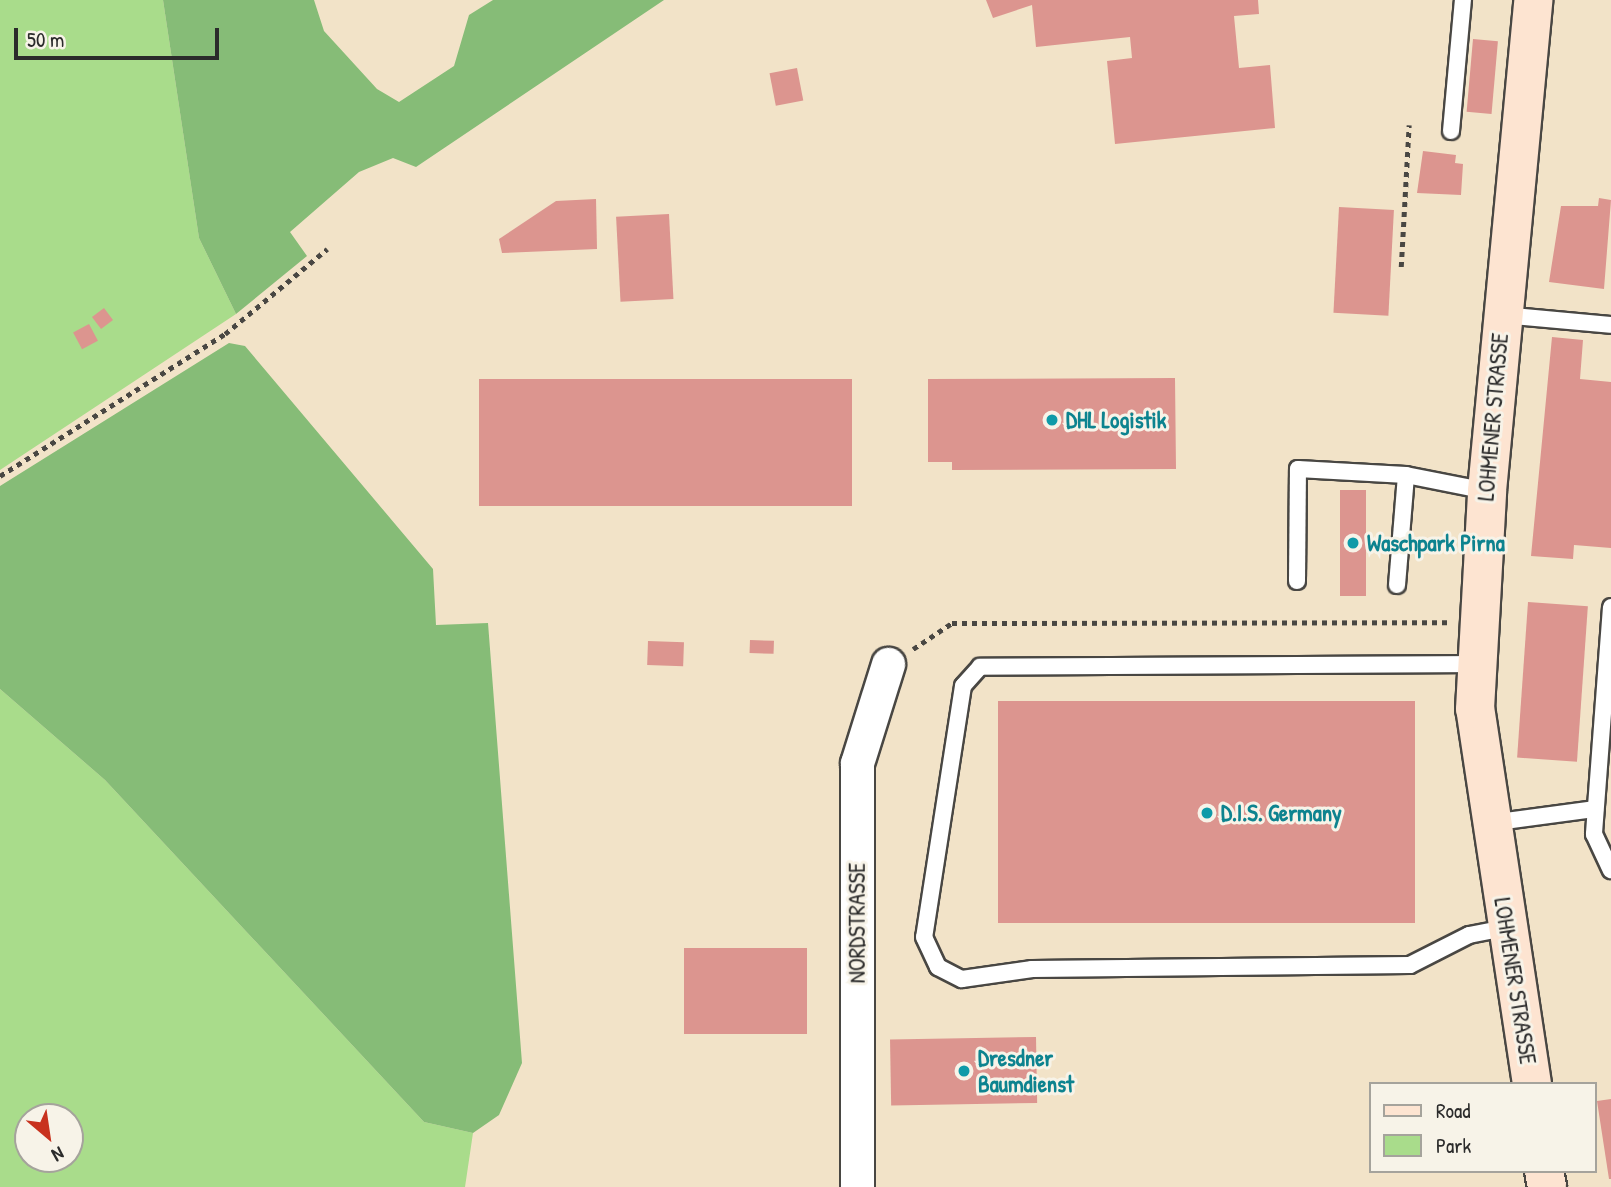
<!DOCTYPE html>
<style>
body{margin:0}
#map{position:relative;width:1611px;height:1187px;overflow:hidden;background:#f2e3c8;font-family:"Patrick Hand",sans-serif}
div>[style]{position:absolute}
.green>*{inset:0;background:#a9dc8b}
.forest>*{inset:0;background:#86bc77}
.building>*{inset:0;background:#dc958f;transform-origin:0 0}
.path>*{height:4.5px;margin-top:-2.25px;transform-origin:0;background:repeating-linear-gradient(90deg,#494743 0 5px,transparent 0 10px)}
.roads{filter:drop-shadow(2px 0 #494743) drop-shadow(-2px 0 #494743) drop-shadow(0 2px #494743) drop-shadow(0 -2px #494743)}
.service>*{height:16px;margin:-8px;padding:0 8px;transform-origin:8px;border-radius:8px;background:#fff}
.minor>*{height:33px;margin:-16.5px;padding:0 16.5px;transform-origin:16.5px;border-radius:16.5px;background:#fff}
.secondary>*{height:38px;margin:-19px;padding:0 19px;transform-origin:19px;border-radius:19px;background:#fde4d1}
.dots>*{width:19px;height:19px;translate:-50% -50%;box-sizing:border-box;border:4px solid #f7f3e8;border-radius:50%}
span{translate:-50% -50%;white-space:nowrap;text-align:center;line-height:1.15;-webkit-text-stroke:6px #f7f3e8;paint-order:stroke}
.street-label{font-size:23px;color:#2b2b2b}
.culture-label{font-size:23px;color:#0d838f;font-weight:700}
.left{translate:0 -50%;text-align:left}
.legend{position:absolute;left:1369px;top:1082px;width:228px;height:91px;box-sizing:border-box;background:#f7f3e8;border:2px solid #a5a39c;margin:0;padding:9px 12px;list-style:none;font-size:21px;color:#2b2b2b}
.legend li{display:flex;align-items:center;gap:14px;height:35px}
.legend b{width:35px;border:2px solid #a5a39c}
.north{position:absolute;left:14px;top:1103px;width:70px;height:70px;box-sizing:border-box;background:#f7f3e8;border:2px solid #a5a39c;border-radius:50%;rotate:151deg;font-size:19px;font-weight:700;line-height:28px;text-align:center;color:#2b2b2b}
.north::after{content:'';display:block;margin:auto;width:24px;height:32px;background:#c8321e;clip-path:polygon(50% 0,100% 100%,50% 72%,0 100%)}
.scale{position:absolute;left:14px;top:28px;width:205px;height:32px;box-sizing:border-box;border:4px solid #2b2b2b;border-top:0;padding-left:9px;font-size:21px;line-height:24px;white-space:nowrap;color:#2b2b2b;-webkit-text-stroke:5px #f7f3e8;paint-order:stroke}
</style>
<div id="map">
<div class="green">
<div style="clip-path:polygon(0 0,163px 0,199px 238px,236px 314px,0 470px)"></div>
<div style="clip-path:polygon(evenodd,0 689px,105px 780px,424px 1122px,473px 1133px,465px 1187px,0 1187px,0 689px,28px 1117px,70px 1117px,70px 1159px,28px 1159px,28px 1117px)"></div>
</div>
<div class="forest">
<div style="clip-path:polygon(163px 0,314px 0,324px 31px,377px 89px,399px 102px,454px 66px,469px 15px,493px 0,664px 0,416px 167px,393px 158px,359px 172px,290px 232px,307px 256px,236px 314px,199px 238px)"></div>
<div style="clip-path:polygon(229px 343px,245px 346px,433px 569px,436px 625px,488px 623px,522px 1063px,499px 1115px,473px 1133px,424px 1122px,105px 780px,0 689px,0 486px)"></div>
</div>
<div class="building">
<div style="clip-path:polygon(986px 0,1258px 0,1259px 14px,1234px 16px,1239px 68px,1270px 65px,1275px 128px,1115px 144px,1107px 61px,1132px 58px,1130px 37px,1036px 47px,1032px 5px,993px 18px)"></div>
<div style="left:1473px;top:39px;width:25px;height:73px;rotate:5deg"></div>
<div style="left:797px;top:68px;width:33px;height:28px;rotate:79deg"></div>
<div style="clip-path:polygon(1423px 151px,1456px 155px,1455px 163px,1463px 164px,1461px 195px,1417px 193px)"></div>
<div style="clip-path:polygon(1599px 198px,1611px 200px,1604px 289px,1549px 282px,1561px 206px,1598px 206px)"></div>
<div style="clip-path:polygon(596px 199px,597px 249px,502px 253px,499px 239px,556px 201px)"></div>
<div style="left:1339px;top:207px;width:55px;height:106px;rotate:3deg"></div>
<div style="left:669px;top:214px;width:85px;height:53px;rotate:87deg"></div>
<div style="left:104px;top:308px;width:15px;height:15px;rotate:53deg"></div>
<div style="left:89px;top:324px;width:19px;height:18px;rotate:62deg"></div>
<div style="clip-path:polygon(1552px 337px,1583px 340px,1580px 379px,1611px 382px,1611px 548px,1574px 545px,1573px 559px,1531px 556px)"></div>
<div style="clip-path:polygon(1175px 378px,1176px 469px,952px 470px,952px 462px,928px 462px,928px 379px)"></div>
<div style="left:852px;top:379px;width:127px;height:373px;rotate:90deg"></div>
<div style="left:1340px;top:490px;width:26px;height:106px"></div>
<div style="left:1528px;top:602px;width:60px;height:156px;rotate:4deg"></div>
<div style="left:750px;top:640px;width:24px;height:13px;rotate:2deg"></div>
<div style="left:648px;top:641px;width:36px;height:24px;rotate:2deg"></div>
<div style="left:1415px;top:701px;width:222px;height:417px;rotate:90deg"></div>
<div style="left:684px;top:948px;width:123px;height:86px"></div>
<div style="left:1036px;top:1037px;width:66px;height:146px;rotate:89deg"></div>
<div style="clip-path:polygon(1611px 1099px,1611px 1179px,1609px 1179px,1597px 1101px)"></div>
</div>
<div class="path">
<div style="left:1401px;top:267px;width:142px;rotate:-86.8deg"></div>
<div style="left:0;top:476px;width:266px;rotate:-32.3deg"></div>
<div style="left:225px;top:334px;width:133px;rotate:-39.8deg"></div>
<div style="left:913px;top:649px;width:47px;rotate:-33.7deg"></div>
<div style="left:952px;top:623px;width:498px;rotate:-0.1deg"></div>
</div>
<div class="roads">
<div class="service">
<div style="left:1451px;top:131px;width:132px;rotate:-84.8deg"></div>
<div style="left:1502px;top:315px;width:109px;rotate:5.2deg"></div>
<div style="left:1297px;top:581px;width:112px;rotate:-89.5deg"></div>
<div style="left:1298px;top:469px;width:108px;rotate:3.2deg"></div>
<div style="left:1406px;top:475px;width:83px;rotate:11.2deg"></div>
<div style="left:1397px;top:585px;width:110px;rotate:-85.3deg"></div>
<div style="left:1611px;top:607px;width:228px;rotate:94.3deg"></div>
<div style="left:1594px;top:834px;width:40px;rotate:65deg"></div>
<div style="left:1475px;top:664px;width:495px;rotate:179.7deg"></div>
<div style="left:980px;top:667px;width:25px;rotate:132deg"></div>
<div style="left:963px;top:686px;width:254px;rotate:98.8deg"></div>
<div style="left:924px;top:937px;width:33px;rotate:65deg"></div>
<div style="left:938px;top:967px;width:27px;rotate:27deg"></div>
<div style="left:962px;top:979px;width:71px;rotate:-8.1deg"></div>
<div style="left:1032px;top:969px;width:378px;rotate:-0.6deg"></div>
<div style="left:1410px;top:965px;width:66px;rotate:-27deg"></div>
<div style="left:1469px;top:935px;width:38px;rotate:-11deg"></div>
<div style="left:1490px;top:823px;width:106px;rotate:-7.6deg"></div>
</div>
<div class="minor">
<div style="left:857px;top:1187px;width:424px;rotate:-90deg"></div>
<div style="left:857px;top:763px;width:104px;rotate:-72.6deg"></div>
</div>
<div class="secondary">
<div style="left:1532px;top:1084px;width:379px;rotate:-98.6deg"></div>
<div style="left:1475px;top:709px;width:218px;rotate:-86.8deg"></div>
<div style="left:1487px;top:491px;width:493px;rotate:-84.6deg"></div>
<div style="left:1544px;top:1171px;width:16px;rotate:79deg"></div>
</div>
</div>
<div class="dots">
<div style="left:1052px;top:420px;background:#0f9aa8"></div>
<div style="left:1353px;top:543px;background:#0f9aa8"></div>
<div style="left:1207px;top:813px;background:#0f9aa8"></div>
<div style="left:964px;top:1071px;background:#0f9aa8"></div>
</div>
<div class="street-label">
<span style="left:1493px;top:417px;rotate:-85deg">LOHMENER STRASSE</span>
<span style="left:857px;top:923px;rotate:-90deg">NORDSTRASSE</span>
<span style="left:1515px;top:981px;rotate:81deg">LOHMENER STRASSE</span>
</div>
<div class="culture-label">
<span class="left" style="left:1066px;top:420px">DHL Logistik</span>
<span class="left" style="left:1367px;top:543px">Waschpark Pirna</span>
<span class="left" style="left:1221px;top:813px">D.I.S. Germany</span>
<span class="left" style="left:978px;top:1071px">Dresdner<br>Baumdienst</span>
</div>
<ul class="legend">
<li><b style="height:9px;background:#fde4d1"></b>Road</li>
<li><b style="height:19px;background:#a9dc8b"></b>Park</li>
</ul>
<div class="north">N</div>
<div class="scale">50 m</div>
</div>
